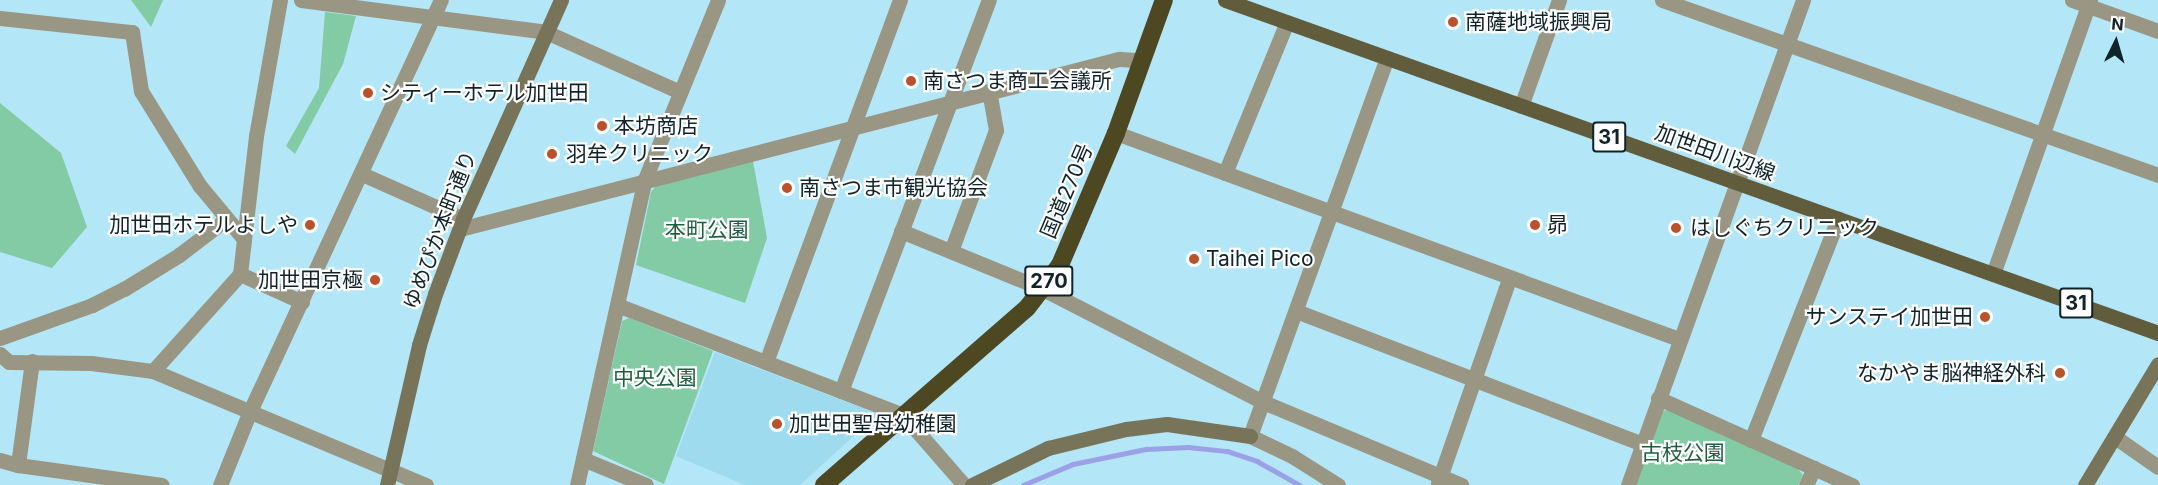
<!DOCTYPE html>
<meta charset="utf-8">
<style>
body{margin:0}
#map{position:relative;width:2158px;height:485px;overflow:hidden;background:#b3e6f7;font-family:Inter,"Noto Sans JP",sans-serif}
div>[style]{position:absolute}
.built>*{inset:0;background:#9fdbee}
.green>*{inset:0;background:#82cba4}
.stream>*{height:4.5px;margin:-2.25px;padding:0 2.25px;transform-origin:2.25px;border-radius:2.25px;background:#9ca1e7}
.street>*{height:15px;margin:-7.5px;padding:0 7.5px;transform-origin:7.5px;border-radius:7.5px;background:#999684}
.secondary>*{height:15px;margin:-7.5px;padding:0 7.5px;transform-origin:7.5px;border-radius:7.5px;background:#78745a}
.primary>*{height:15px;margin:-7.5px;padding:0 7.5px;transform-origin:7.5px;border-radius:7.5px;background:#615c3c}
.highway>*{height:18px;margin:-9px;padding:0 9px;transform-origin:9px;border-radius:9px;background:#4e4822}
.dots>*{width:16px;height:16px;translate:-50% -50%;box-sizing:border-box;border:3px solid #fdfdfd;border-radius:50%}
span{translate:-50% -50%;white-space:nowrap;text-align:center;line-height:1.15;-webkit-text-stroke:4.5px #fdfdfd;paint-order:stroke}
.shield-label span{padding:2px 4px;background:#fdfdfd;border:2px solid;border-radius:4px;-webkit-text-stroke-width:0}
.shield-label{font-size:20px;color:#0f2329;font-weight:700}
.poi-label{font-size:21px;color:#0f2329}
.left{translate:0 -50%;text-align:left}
.right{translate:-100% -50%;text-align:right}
.street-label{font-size:21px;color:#0f2329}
.park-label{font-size:21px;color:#1f5d41}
.north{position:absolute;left:2086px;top:12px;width:60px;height:60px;-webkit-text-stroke:4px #fdfdfd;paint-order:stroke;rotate:5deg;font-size:16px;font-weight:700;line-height:24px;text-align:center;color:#0f2329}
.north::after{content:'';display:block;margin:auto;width:21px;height:27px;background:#0f2329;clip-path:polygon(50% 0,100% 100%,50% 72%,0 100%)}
</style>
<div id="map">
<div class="built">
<div style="clip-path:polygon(715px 352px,878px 414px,800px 485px,745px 485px,676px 456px)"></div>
</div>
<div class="green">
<div style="clip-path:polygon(131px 0,163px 0,151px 27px)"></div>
<div style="clip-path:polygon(325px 12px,356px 16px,343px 64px,295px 154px,286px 146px,319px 88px)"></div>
<div style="clip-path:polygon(0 103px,61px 153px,87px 227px,52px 268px,0 252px)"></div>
<div style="clip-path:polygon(753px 161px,767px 238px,745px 303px,636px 265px,651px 192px,656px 186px)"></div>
<div style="clip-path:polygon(629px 318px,713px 351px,664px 484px,593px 451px,622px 321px)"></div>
<div style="clip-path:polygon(1670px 410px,1798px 469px,1803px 475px,1798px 485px,1636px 485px,1662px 411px)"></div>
</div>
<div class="stream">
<div style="left:1023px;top:485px;width:54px;rotate:-22.8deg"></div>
<div style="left:1073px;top:464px;width:75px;rotate:-11.6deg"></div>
<div style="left:1146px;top:449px;width:42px;rotate:-2.7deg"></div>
<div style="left:1188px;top:447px;width:39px;rotate:6deg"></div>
<div style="left:1227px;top:451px;width:32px;rotate:18deg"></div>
<div style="left:1257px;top:461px;width:49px;rotate:29.2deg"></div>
</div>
<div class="street">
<div style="left:280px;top:0;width:138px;rotate:100deg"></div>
<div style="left:256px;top:136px;width:139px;rotate:96.6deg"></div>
<div style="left:240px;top:274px;width:68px;rotate:24.3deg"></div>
<div style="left:301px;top:0;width:247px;rotate:7.4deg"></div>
<div style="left:546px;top:32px;width:147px;rotate:24.1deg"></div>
<div style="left:1662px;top:0;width:526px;rotate:19.43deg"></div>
<div style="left:2072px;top:0;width:91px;rotate:19.8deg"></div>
<div style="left:0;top:18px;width:133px;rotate:6.1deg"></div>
<div style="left:132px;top:32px;width:60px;rotate:81.3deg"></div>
<div style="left:141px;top:91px;width:112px;rotate:58.2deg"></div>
<div style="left:200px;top:186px;width:69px;rotate:50.3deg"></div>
<div style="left:1521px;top:106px;width:113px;rotate:-70.3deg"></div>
<div style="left:1116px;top:133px;width:600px;rotate:20.1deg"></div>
<div style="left:1225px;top:173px;width:163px;rotate:-67.7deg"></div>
<div style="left:362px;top:174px;width:111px;rotate:24deg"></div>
<div style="left:460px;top:229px;width:681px;rotate:-14.47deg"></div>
<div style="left:1119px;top:59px;width:22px;rotate:3deg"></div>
<div style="left:901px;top:231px;width:153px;rotate:22.2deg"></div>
<div style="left:1043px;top:289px;width:247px;rotate:27.2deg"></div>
<div style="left:1263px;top:402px;width:215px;rotate:22.7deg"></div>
<div style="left:951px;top:251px;width:129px;rotate:-69.6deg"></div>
<div style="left:996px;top:130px;width:40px;rotate:-100deg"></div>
<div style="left:1993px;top:274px;width:291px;rotate:-70.5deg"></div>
<div style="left:617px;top:305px;width:306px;rotate:21deg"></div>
<div style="left:903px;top:415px;width:93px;rotate:48.9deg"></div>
<div style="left:1296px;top:311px;width:372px;rotate:21deg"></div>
<div style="left:0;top:338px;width:98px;rotate:-19.7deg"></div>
<div style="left:92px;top:305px;width:36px;rotate:-27deg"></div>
<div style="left:124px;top:289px;width:65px;rotate:-31.7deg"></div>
<div style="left:179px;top:255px;width:58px;rotate:-37.3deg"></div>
<div style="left:0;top:354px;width:12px;rotate:42deg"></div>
<div style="left:9px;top:362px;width:82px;rotate:0.7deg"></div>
<div style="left:91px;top:363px;width:63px;rotate:7.4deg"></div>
<div style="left:153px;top:371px;width:296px;rotate:22.7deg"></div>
<div style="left:32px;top:361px;width:105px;rotate:97.7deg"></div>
<div style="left:18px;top:465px;width:145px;rotate:7.9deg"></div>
<div style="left:766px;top:362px;width:386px;rotate:-69.7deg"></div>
<div style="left:153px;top:371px;width:130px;rotate:-48.1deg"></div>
<div style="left:841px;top:391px;width:418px;rotate:-69.3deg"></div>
<div style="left:1658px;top:398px;width:213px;rotate:24.2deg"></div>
<div style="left:2115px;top:437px;width:52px;rotate:34.9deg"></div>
<div style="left:1751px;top:440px;width:238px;rotate:-68.5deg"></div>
<div style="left:583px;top:459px;width:68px;rotate:22.4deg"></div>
<div style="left:0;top:460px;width:19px;rotate:16deg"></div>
<div style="left:1438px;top:483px;width:216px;rotate:-70.8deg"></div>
<div style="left:220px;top:485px;width:80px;rotate:-67.9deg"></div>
<div style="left:250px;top:411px;width:453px;rotate:-65.1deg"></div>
<div style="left:577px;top:485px;width:313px;rotate:-77.5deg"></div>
<div style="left:645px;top:179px;width:193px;rotate:-67.8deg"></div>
<div style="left:1338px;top:485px;width:54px;rotate:-147.8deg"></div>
<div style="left:1292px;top:456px;width:47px;rotate:-154.5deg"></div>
<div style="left:1250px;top:436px;width:402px;rotate:-70.1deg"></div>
<div style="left:1628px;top:485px;width:516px;rotate:-70.16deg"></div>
<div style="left:1806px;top:485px;width:19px;rotate:-65deg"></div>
</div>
<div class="secondary">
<div style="left:387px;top:485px;width:144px;rotate:-77.1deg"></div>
<div style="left:419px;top:345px;width:53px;rotate:-72.6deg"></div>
<div style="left:435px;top:294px;width:80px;rotate:-69.5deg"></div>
<div style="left:463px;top:219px;width:240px;rotate:-65.9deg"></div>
<div style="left:972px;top:485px;width:85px;rotate:-26deg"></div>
<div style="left:1048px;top:448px;width:80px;rotate:-13.7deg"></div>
<div style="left:1126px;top:429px;width:41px;rotate:-7deg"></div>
<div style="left:1167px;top:424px;width:84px;rotate:8.2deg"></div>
<div style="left:2085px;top:485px;width:141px;rotate:-58.9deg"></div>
</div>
<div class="primary">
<div style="left:1225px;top:0;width:991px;rotate:19.64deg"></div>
</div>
<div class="highway">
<div style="left:824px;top:485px;width:269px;rotate:-41.1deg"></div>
<div style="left:1027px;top:308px;width:54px;rotate:-52.5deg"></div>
<div style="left:1060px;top:265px;width:143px;rotate:-67deg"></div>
<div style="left:1116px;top:133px;width:141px;rotate:-70.2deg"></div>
</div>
<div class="dots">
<div style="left:1453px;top:22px;background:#b9522a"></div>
<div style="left:911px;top:81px;background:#b9522a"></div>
<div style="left:368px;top:93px;background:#b9522a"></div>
<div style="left:602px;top:126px;background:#b9522a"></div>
<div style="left:552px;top:154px;background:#b9522a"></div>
<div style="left:787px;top:188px;background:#b9522a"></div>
<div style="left:310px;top:225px;background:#b9522a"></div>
<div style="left:1535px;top:225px;background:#b9522a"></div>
<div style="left:1676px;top:228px;background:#b9522a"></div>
<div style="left:1194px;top:259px;background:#b9522a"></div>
<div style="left:375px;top:280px;background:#b9522a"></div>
<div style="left:1985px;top:317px;background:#b9522a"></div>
<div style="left:2060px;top:373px;background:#b9522a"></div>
<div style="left:777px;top:424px;background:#b9522a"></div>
</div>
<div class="shield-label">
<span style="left:1609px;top:137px">31</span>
<span style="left:1049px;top:281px">270</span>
<span style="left:2076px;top:303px">31</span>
</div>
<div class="poi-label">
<span class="left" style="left:1465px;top:22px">南薩地域振興局</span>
<span class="left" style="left:923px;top:81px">南さつま商工会議所</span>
<span class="left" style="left:380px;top:93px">シティーホテル加世田</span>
<span class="left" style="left:614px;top:126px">本坊商店</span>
<span class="left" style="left:566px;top:154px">羽牟クリニック</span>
<span class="left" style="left:799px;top:188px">南さつま市観光協会</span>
<span class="right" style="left:298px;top:225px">加世田ホテルよしや</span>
<span class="left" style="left:1547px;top:225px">昴</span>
<span class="left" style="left:1690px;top:228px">はしぐちクリニック</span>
<span class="left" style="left:1206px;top:259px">Taihei Pico</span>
<span class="right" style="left:363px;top:280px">加世田京極</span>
<span class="right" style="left:1973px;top:317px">サンステイ加世田</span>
<span class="right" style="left:2046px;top:373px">なかやま脳神経外科</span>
<span class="left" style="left:789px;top:424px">加世田聖母幼稚園</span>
</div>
<div class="street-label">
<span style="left:1715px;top:153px;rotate:20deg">加世田川辺線</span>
<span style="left:1067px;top:191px;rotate:-67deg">国道270号</span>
<span style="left:440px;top:230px;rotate:-69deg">ゆめぴか本町通り</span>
</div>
<div class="park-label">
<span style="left:707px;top:230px">本町公園</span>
<span style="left:655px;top:378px">中央公園</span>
<span style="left:1683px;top:453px">古枝公園</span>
</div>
<div class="north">N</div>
</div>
